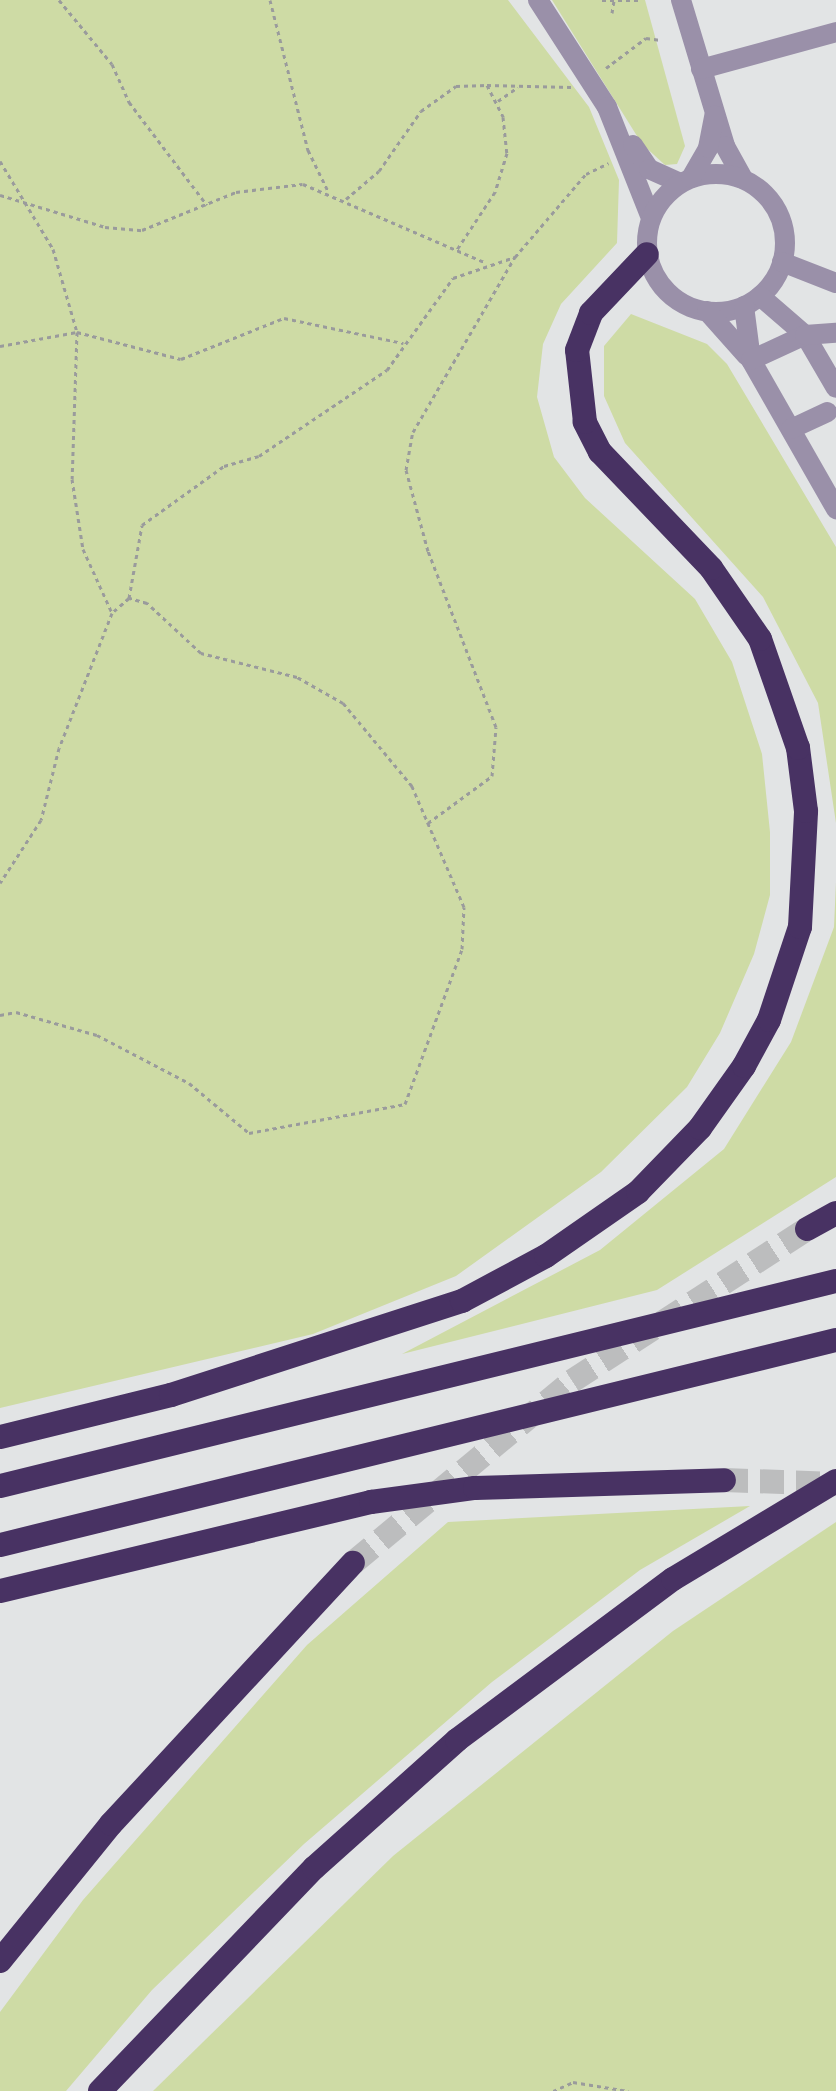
<!DOCTYPE html>
<style>
body{margin:0}
#map{position:relative;width:836px;height:2091px;overflow:hidden;background:#e2e4e5;font-family:Cabin,sans-serif}
div>[style]{position:absolute}
.green>*{inset:0;background:#cedba5}
.highway-tunnel>*{height:24px;margin-top:-12px;transform-origin:0;background:repeating-linear-gradient(90deg,#bcbdbe 0 24px,transparent 0 36px)}
.path>*{height:3px;margin-top:-1.5px;transform-origin:0;background:repeating-linear-gradient(90deg,#9a9b9c 0 4px,transparent 0 8px)}
.minor>*{height:20px;margin:-10px;padding:0 10px;transform-origin:10px;border-radius:10px;background:#9a90a9}
.minor>.ring{margin:-10px;padding:0;box-sizing:content-box;background:none;border:20px solid #9a90a9;border-radius:50%}
.highway>*{height:24px;margin:-12px;padding:0 12px;transform-origin:12px;border-radius:12px;background:#483263}
span{translate:-50% -50%;white-space:nowrap;text-align:center;line-height:1.15;-webkit-text-stroke:6px #eff1f2;paint-order:stroke}
</style>
<div id="map">
<div class="green">
<div style="clip-path:polygon(0 0,508px 0,589px 107px,619px 180px,617px 243px,561px 304px,543px 344px,537px 397px,554px 457px,585px 498px,695px 599px,732px 662px,762px 754px,770px 832px,770px 895px,754px 954px,720px 1033px,687px 1087px,601px 1172px,456px 1276px,313px 1334px,0 1408px)"></div>
<div style="clip-path:polygon(552px 0,645px 0,685px 146px,677px 164px,665px 165px,642px 144px)"></div>
<div style="clip-path:polygon(631px 314px,707px 344px,727px 364px,836px 547px,836px 823px,818px 703px,763px 597px,625px 443px,604px 396px,604px 346px)"></div>
<div style="clip-path:polygon(836px 882px,836px 1177px,657px 1290px,402px 1354px,600px 1250px,724px 1149px,791px 1042px,834px 927px)"></div>
<div style="clip-path:polygon(750px 1506px,640px 1570px,492px 1682px,304px 1844px,152px 1990px,66px 2091px,0 2091px,0 2012px,83px 1900px,307px 1645px,448px 1522px)"></div>
<div style="clip-path:polygon(836px 1522px,836px 2091px,153px 2091px,393px 1856px,673px 1631px)"></div>
</div>
<div class="highway-tunnel">
<div style="left:724px;top:1480px;width:112px;rotate:2deg"></div>
<div style="left:353px;top:1563px;width:285px;rotate:-39.7deg"></div>
<div style="left:572px;top:1381px;width:280px;rotate:-32.9deg"></div>
</div>
<div class="path">
<div style="left:59px;top:0;width:83px;rotate:50.4deg"></div>
<div style="left:112px;top:64px;width:42px;rotate:65.9deg"></div>
<div style="left:129px;top:102px;width:129px;rotate:52.9deg"></div>
<div style="left:270px;top:0;width:155px;rotate:75.8deg"></div>
<div style="left:308px;top:150px;width:46px;rotate:64deg"></div>
<div style="left:602px;top:0;width:36px"></div>
<div style="left:612px;top:13px;width:13px;rotate:-81deg"></div>
<div style="left:606px;top:68px;width:50px;rotate:-36.9deg"></div>
<div style="left:646px;top:38px;width:15px;rotate:8deg"></div>
<div style="left:487px;top:85px;width:84px;rotate:1.4deg"></div>
<div style="left:498px;top:101px;width:24px;rotate:-35deg"></div>
<div style="left:0;top:161px;width:103px;rotate:58.9deg"></div>
<div style="left:53px;top:249px;width:86px;rotate:73.9deg"></div>
<div style="left:77px;top:332px;width:147px;rotate:91.9deg"></div>
<div style="left:72px;top:479px;width:71px;rotate:81.1deg"></div>
<div style="left:83px;top:549px;width:70px;rotate:65.6deg"></div>
<div style="left:112px;top:613px;width:145px;rotate:111.4deg"></div>
<div style="left:59px;top:748px;width:74px;rotate:104deg"></div>
<div style="left:41px;top:820px;width:75px;rotate:123.1deg"></div>
<div style="left:0;top:195px;width:110px;rotate:16.9deg"></div>
<div style="left:105px;top:227px;width:37px;rotate:5deg"></div>
<div style="left:142px;top:230px;width:101px;rotate:-22deg"></div>
<div style="left:236px;top:192px;width:67px;rotate:-6.8deg"></div>
<div style="left:303px;top:184px;width:197px;rotate:23.3deg"></div>
<div style="left:346px;top:199px;width:43px;rotate:-40.3deg"></div>
<div style="left:379px;top:171px;width:73px;rotate:-55deg"></div>
<div style="left:421px;top:111px;width:43px;rotate:-35.5deg"></div>
<div style="left:456px;top:86px;width:31px;rotate:-2deg"></div>
<div style="left:487px;top:85px;width:36px;rotate:63deg"></div>
<div style="left:503px;top:117px;width:36px;rotate:84deg"></div>
<div style="left:507px;top:153px;width:41px;rotate:107.1deg"></div>
<div style="left:495px;top:192px;width:71px;rotate:123.5deg"></div>
<div style="left:0;top:346px;width:78px;rotate:-10.3deg"></div>
<div style="left:77px;top:332px;width:107px;rotate:14.6deg"></div>
<div style="left:181px;top:359px;width:111px;rotate:-21.7deg"></div>
<div style="left:284px;top:318px;width:122px;rotate:11.9deg"></div>
<div style="left:129px;top:598px;width:74px;rotate:-79.9deg"></div>
<div style="left:142px;top:525px;width:101px;rotate:-35.7deg"></div>
<div style="left:224px;top:466px;width:36px;rotate:-16deg"></div>
<div style="left:259px;top:456px;width:154px;rotate:-33.9deg"></div>
<div style="left:387px;top:370px;width:113px;rotate:-54.3deg"></div>
<div style="left:453px;top:278px;width:65px;rotate:-18.7deg"></div>
<div style="left:515px;top:257px;width:109px;rotate:-49.5deg"></div>
<div style="left:586px;top:174px;width:25px;rotate:-26deg"></div>
<div style="left:428px;top:823px;width:79px;rotate:-36.3deg"></div>
<div style="left:492px;top:776px;width:49px;rotate:-85.3deg"></div>
<div style="left:496px;top:727px;width:189px;rotate:-111.1deg"></div>
<div style="left:428px;top:551px;width:84px;rotate:-105.2deg"></div>
<div style="left:406px;top:470px;width:39px;rotate:-80deg"></div>
<div style="left:413px;top:432px;width:203px;rotate:-59.8deg"></div>
<div style="left:0;top:1015px;width:16px;rotate:-11deg"></div>
<div style="left:16px;top:1012px;width:84px;rotate:15.9deg"></div>
<div style="left:97px;top:1035px;width:104px;rotate:27.6deg"></div>
<div style="left:189px;top:1083px;width:78px;rotate:39.8deg"></div>
<div style="left:249px;top:1133px;width:159px;rotate:-10.5deg"></div>
<div style="left:405px;top:1104px;width:165px;rotate:-69.8deg"></div>
<div style="left:462px;top:949px;width:42px;rotate:-87.3deg"></div>
<div style="left:464px;top:907px;width:132px;rotate:-113.3deg"></div>
<div style="left:412px;top:786px;width:108px;rotate:-129.7deg"></div>
<div style="left:343px;top:703px;width:53px;rotate:-150.5deg"></div>
<div style="left:297px;top:677px;width:99px;rotate:-166deg"></div>
<div style="left:201px;top:653px;width:74px;rotate:-137.2deg"></div>
<div style="left:147px;top:603px;width:19px;rotate:-164deg"></div>
<div style="left:129px;top:598px;width:23px;rotate:139deg"></div>
<div style="left:553px;top:2091px;width:22px;rotate:-24deg"></div>
<div style="left:573px;top:2082px;width:56px;rotate:9.3deg"></div>
</div>
<div class="minor">
<div style="left:538px;top:0;width:127px;rotate:57.2deg"></div>
<div style="left:607px;top:107px;width:119px;rotate:68.4deg"></div>
<div style="left:681px;top:0;width:152px;rotate:73.2deg"></div>
<div style="left:725px;top:146px;width:38px;rotate:61deg"></div>
<div style="left:701px;top:69px;width:140px;rotate:-15.3deg"></div>
<div style="left:633px;top:145px;width:29px;rotate:56deg"></div>
<div style="left:649px;top:169px;width:34px;rotate:24deg"></div>
<div class="ring" style="left:647px;top:174px;width:118px;height:118px"></div>
<div style="left:691px;top:178px;width:34px;rotate:-60deg"></div>
<div style="left:708px;top:148px;width:33px;rotate:-79deg"></div>
<div style="left:782px;top:262px;width:58px;rotate:21.3deg"></div>
<div style="left:760px;top:296px;width:60px;rotate:40.9deg"></div>
<div style="left:805px;top:335px;width:61px;rotate:59.7deg"></div>
<div style="left:744px;top:306px;width:54px;rotate:82.6deg"></div>
<div style="left:751px;top:360px;width:172px;rotate:60.3deg"></div>
<div style="left:707px;top:311px;width:60px;rotate:48.4deg"></div>
<div style="left:751px;top:360px;width:60px;rotate:-24.8deg"></div>
<div style="left:805px;top:335px;width:31px;rotate:-4deg"></div>
<div style="left:791px;top:429px;width:40px;rotate:-25deg"></div>
</div>
<div class="highway">
<div style="left:807px;top:1229px;width:33px;rotate:-29deg"></div>
<div style="left:0;top:1437px;width:176px;rotate:-13.8deg"></div>
<div style="left:171px;top:1395px;width:306px;rotate:-17.9deg"></div>
<div style="left:462px;top:1301px;width:95px;rotate:-28.2deg"></div>
<div style="left:546px;top:1256px;width:112px;rotate:-34.8deg"></div>
<div style="left:638px;top:1192px;width:89px;rotate:-45.9deg"></div>
<div style="left:700px;top:1128px;width:76px;rotate:-54.6deg"></div>
<div style="left:744px;top:1066px;width:52px;rotate:-61.5deg"></div>
<div style="left:769px;top:1020px;width:98px;rotate:-71.6deg"></div>
<div style="left:800px;top:927px;width:116px;rotate:-87deg"></div>
<div style="left:806px;top:811px;width:64px;rotate:-97.2deg"></div>
<div style="left:798px;top:748px;width:115px;rotate:-109.2deg"></div>
<div style="left:760px;top:639px;width:86px;rotate:-124.6deg"></div>
<div style="left:711px;top:568px;width:161px;rotate:-133.7deg"></div>
<div style="left:600px;top:452px;width:34px;rotate:-117deg"></div>
<div style="left:585px;top:422px;width:72px;rotate:-96.3deg"></div>
<div style="left:577px;top:350px;width:40px;rotate:-69deg"></div>
<div style="left:591px;top:313px;width:81px;rotate:-46.5deg"></div>
<div style="left:0;top:1486px;width:861px;rotate:-13.78deg"></div>
<div style="left:0;top:1545px;width:861px;rotate:-13.78deg"></div>
<div style="left:0;top:1591px;width:382px;rotate:-13.5deg"></div>
<div style="left:371px;top:1502px;width:105px;rotate:-7.7deg"></div>
<div style="left:475px;top:1488px;width:249px;rotate:-1.8deg"></div>
<div style="left:0;top:1961px;width:176px;rotate:-51deg"></div>
<div style="left:111px;top:1824px;width:356px;rotate:-47.2deg"></div>
<div style="left:100px;top:2091px;width:309px;rotate:-46.2deg"></div>
<div style="left:314px;top:1868px;width:192px;rotate:-41.8deg"></div>
<div style="left:457px;top:1740px;width:269px;rotate:-36.7deg"></div>
<div style="left:673px;top:1579px;width:190px;rotate:-31deg"></div>
</div>
</div>
